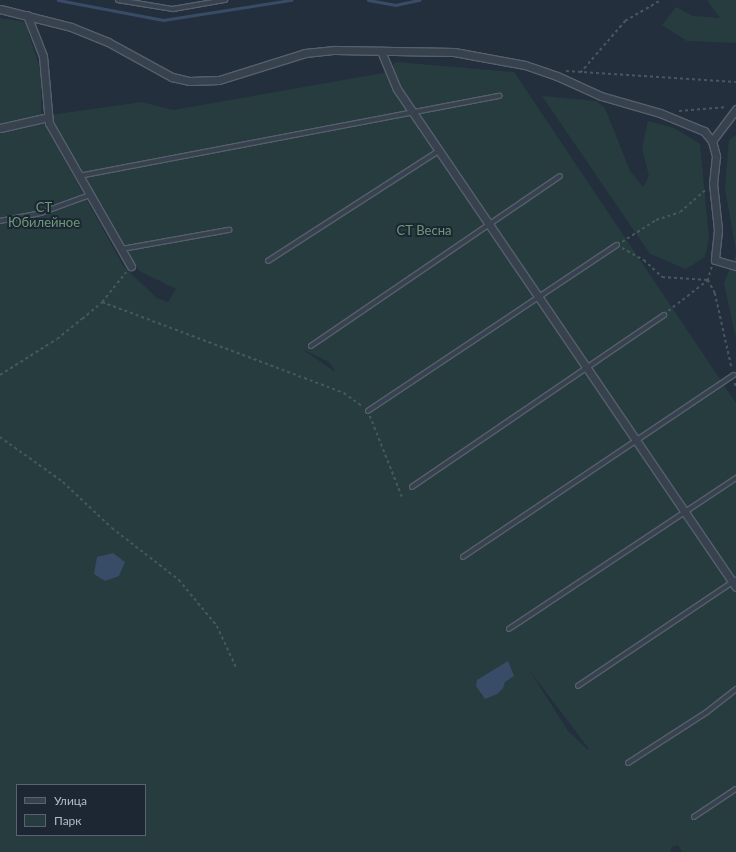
<!DOCTYPE html>
<meta charset="utf-8">
<style>
body{margin:0}
#map{position:relative;width:736px;height:852px;overflow:hidden;background:#242f3e;font-family:Lato,sans-serif}
div>[style]{position:absolute}
.green>*{inset:0;background:#263c3f}
.water>*{inset:0;background:#394c67}
.stream>*{height:3px;margin:-1.5px;padding:0 1.5px;transform-origin:1.5px;border-radius:1.5px;background:#394c67}
.path>*{height:1.5px;margin-top:-0.75px;transform-origin:0;background:repeating-linear-gradient(90deg,#44595c 0 3px,transparent 0 6px)}
.roads{filter:drop-shadow(1px 0 #565f6c) drop-shadow(-1px 0 #565f6c) drop-shadow(0 1px #565f6c) drop-shadow(0 -1px #565f6c)}
.service>*{height:3.5px;margin:-1.75px;padding:0 1.75px;transform-origin:1.75px;border-radius:1.75px;background:#38414e}
.minor>*{height:7px;margin:-3.5px;padding:0 3.5px;transform-origin:3.5px;border-radius:3.5px;background:#38414e}
span{translate:-50% -50%;white-space:nowrap;text-align:center;line-height:1.15;-webkit-text-stroke:4px #1d2633;paint-order:stroke}
.park-label{font-size:13px;color:#6b9a76}
.legend{position:absolute;left:16px;top:784px;width:130px;height:52px;box-sizing:border-box;background:#1d2633;border:1px solid #59626f;margin:0;padding:5px 7px;list-style:none;font-size:12px;color:#b4bcc9}
.legend li{display:flex;align-items:center;gap:8px;height:20px}
.legend b{width:20px;border:1px solid #59626f}
</style>
<div id="map">
<div class="green">
<div style="clip-path:polygon(707px 0,736px 0,736px 43px,687px 41px,662px 25px,676px 7px,693px 16px,720px 18px)"></div>
<div style="clip-path:polygon(evenodd,0 18px,25px 22px,41px 72px,41px 118px,124px 267px,157px 298px,168px 302px,176px 289px,139px 271px,50px 115px,142px 102px,173px 110px,383px 73px,396px 62px,514px 72px,736px 403px,736px 852px,682px 852px,678px 845px,672px 847px,670px 852px,0 852px,0 18px,302px 349px,329px 362px,335px 371px,334px 371px,302px 349px,0 18px,530px 671px,589px 749px,588px 750px,568px 731px,530px 671px,0 18px,494px 672px,514px 676px,481px 696px,489px 674px,494px 672px,0 18px,17px 785px,145px 785px,145px 835px,17px 835px,17px 785px)"></div>
<div style="clip-path:polygon(542px 96px,596px 101px,605px 108px,630px 171px,643px 187px,649px 176px,642px 148px,648px 121px,674px 128px,700px 144px,709px 238px,705px 257px,686px 269px,650px 254px)"></div>
<div style="clip-path:polygon(736px 135px,736px 252px,725px 188px,729px 140px)"></div>
<div style="clip-path:polygon(736px 254px,736px 339px,724px 283px)"></div>
</div>
<div class="water">
<div style="clip-path:polygon(113px 553px,125px 562px,119px 576px,105px 581px,94px 574px,97px 557px)"></div>
<div style="clip-path:polygon(508px 661px,514px 676px,505px 682px,503px 688px,497px 694px,485px 699px,476px 686px,477px 680px)"></div>
</div>
<div class="stream">
<div style="left:58px;top:0;width:107px;rotate:10.8deg"></div>
<div style="left:163px;top:20px;width:130px;rotate:-8.9deg"></div>
<div style="left:368px;top:0;width:27px;rotate:10deg"></div>
<div style="left:395px;top:5px;width:25px;rotate:-12deg"></div>
</div>
<div class="path">
<div style="left:566px;top:71px;width:170px;rotate:3.7deg"></div>
<div style="left:580px;top:73px;width:69px;rotate:-49.1deg"></div>
<div style="left:625px;top:21px;width:42px;rotate:-30.3deg"></div>
<div style="left:679px;top:111px;width:48px;rotate:-4.8deg"></div>
<div style="left:622px;top:242px;width:40px;rotate:-32.9deg"></div>
<div style="left:656px;top:220px;width:25px;rotate:-18deg"></div>
<div style="left:680px;top:212px;width:35px;rotate:-41deg"></div>
<div style="left:622px;top:248px;width:25px;rotate:29deg"></div>
<div style="left:644px;top:260px;width:25px;rotate:43deg"></div>
<div style="left:662px;top:277px;width:46px;rotate:3.7deg"></div>
<div style="left:712px;top:267px;width:14px;rotate:107deg"></div>
<div style="left:708px;top:280px;width:15px;rotate:62deg"></div>
<div style="left:715px;top:293px;width:78px;rotate:77.4deg"></div>
<div style="left:102px;top:302px;width:259px;rotate:20.6deg"></div>
<div style="left:344px;top:393px;width:24px;rotate:36deg"></div>
<div style="left:668px;top:311px;width:51px;rotate:-37.8deg"></div>
<div style="left:0;top:375px;width:67px;rotate:-32.3deg"></div>
<div style="left:57px;top:339px;width:32px;rotate:-39deg"></div>
<div style="left:82px;top:319px;width:26px;rotate:-40deg"></div>
<div style="left:102px;top:302px;width:38px;rotate:-51deg"></div>
<div style="left:735px;top:383px;width:5px;rotate:79deg"></div>
<div style="left:370px;top:416px;width:89px;rotate:68.3deg"></div>
<div style="left:0;top:437px;width:77px;rotate:35.5deg"></div>
<div style="left:63px;top:482px;width:67px;rotate:43.2deg"></div>
<div style="left:112px;top:528px;width:85px;rotate:37.8deg"></div>
<div style="left:179px;top:580px;width:60px;rotate:50.4deg"></div>
<div style="left:217px;top:626px;width:45px;rotate:65.1deg"></div>
</div>
<div class="roads">
<div class="service">
<div style="left:118px;top:0;width:56px;rotate:9.3deg"></div>
<div style="left:173px;top:9px;width:53px;rotate:-9.8deg"></div>
<div style="left:79px;top:176px;width:428px;rotate:-10.8deg"></div>
<div style="left:0;top:221px;width:42px;rotate:-11deg"></div>
<div style="left:41px;top:213px;width:52px;rotate:-20.2deg"></div>
<div style="left:122px;top:249px;width:109px;rotate:-10.1deg"></div>
<div style="left:268px;top:261px;width:203px;rotate:-32.8deg"></div>
<div style="left:311px;top:346px;width:301px;rotate:-34.3deg"></div>
<div style="left:368px;top:411px;width:299px;rotate:-33.7deg"></div>
<div style="left:412px;top:487px;width:305px;rotate:-34.3deg"></div>
<div style="left:463px;top:557px;width:326px;rotate:-33.9deg"></div>
<div style="left:509px;top:629px;width:273px;rotate:-33.6deg"></div>
<div style="left:578px;top:686px;width:190px;rotate:-33.9deg"></div>
<div style="left:628px;top:763px;width:94px;rotate:-32.8deg"></div>
<div style="left:707px;top:712px;width:37px;rotate:-38deg"></div>
<div style="left:694px;top:817px;width:50px;rotate:-33.7deg"></div>
</div>
<div class="minor">
<div style="left:0;top:9px;width:73px;rotate:14.2deg"></div>
<div style="left:71px;top:27px;width:40px;rotate:22deg"></div>
<div style="left:108px;top:42px;width:73px;rotate:28.7deg"></div>
<div style="left:172px;top:77px;width:18px;rotate:13deg"></div>
<div style="left:190px;top:81px;width:29px;rotate:-2deg"></div>
<div style="left:219px;top:80px;width:90px;rotate:-17.4deg"></div>
<div style="left:305px;top:53px;width:30px;rotate:-6deg"></div>
<div style="left:335px;top:50px;width:119px;rotate:1deg"></div>
<div style="left:454px;top:52px;width:72px;rotate:10.4deg"></div>
<div style="left:525px;top:65px;width:34px;rotate:19deg"></div>
<div style="left:557px;top:76px;width:48px;rotate:24.4deg"></div>
<div style="left:601px;top:96px;width:61px;rotate:16.1deg"></div>
<div style="left:660px;top:113px;width:48px;rotate:22.2deg"></div>
<div style="left:704px;top:131px;width:13px;rotate:51deg"></div>
<div style="left:712px;top:141px;width:16px;rotate:75deg"></div>
<div style="left:716px;top:156px;width:27px;rotate:96deg"></div>
<div style="left:713px;top:183px;width:47px;rotate:83.9deg"></div>
<div style="left:718px;top:230px;width:30px;rotate:96deg"></div>
<div style="left:715px;top:260px;width:22px;rotate:16deg"></div>
<div style="left:27px;top:15px;width:44px;rotate:68.7deg"></div>
<div style="left:43px;top:56px;width:67px;rotate:84.9deg"></div>
<div style="left:49px;top:123px;width:165px;rotate:60.2deg"></div>
<div style="left:381px;top:51px;width:41px;rotate:67.2deg"></div>
<div style="left:397px;top:89px;width:602px;rotate:55.76deg"></div>
<div style="left:0;top:128px;width:49px;rotate:-12.9deg"></div>
<div style="left:712px;top:141px;width:40px;rotate:-53deg"></div>
</div>
</div>
<div class="park-label">
<span style="left:44px;top:215px">СТ<br>Юбилейное</span>
<span style="left:424px;top:230px">СТ Весна</span>
</div>
<ul class="legend">
<li><b style="height:5px;background:#38414e"></b>Улица</li>
<li><b style="height:11px;background:#263c3f"></b>Парк</li>
</ul>
</div>
